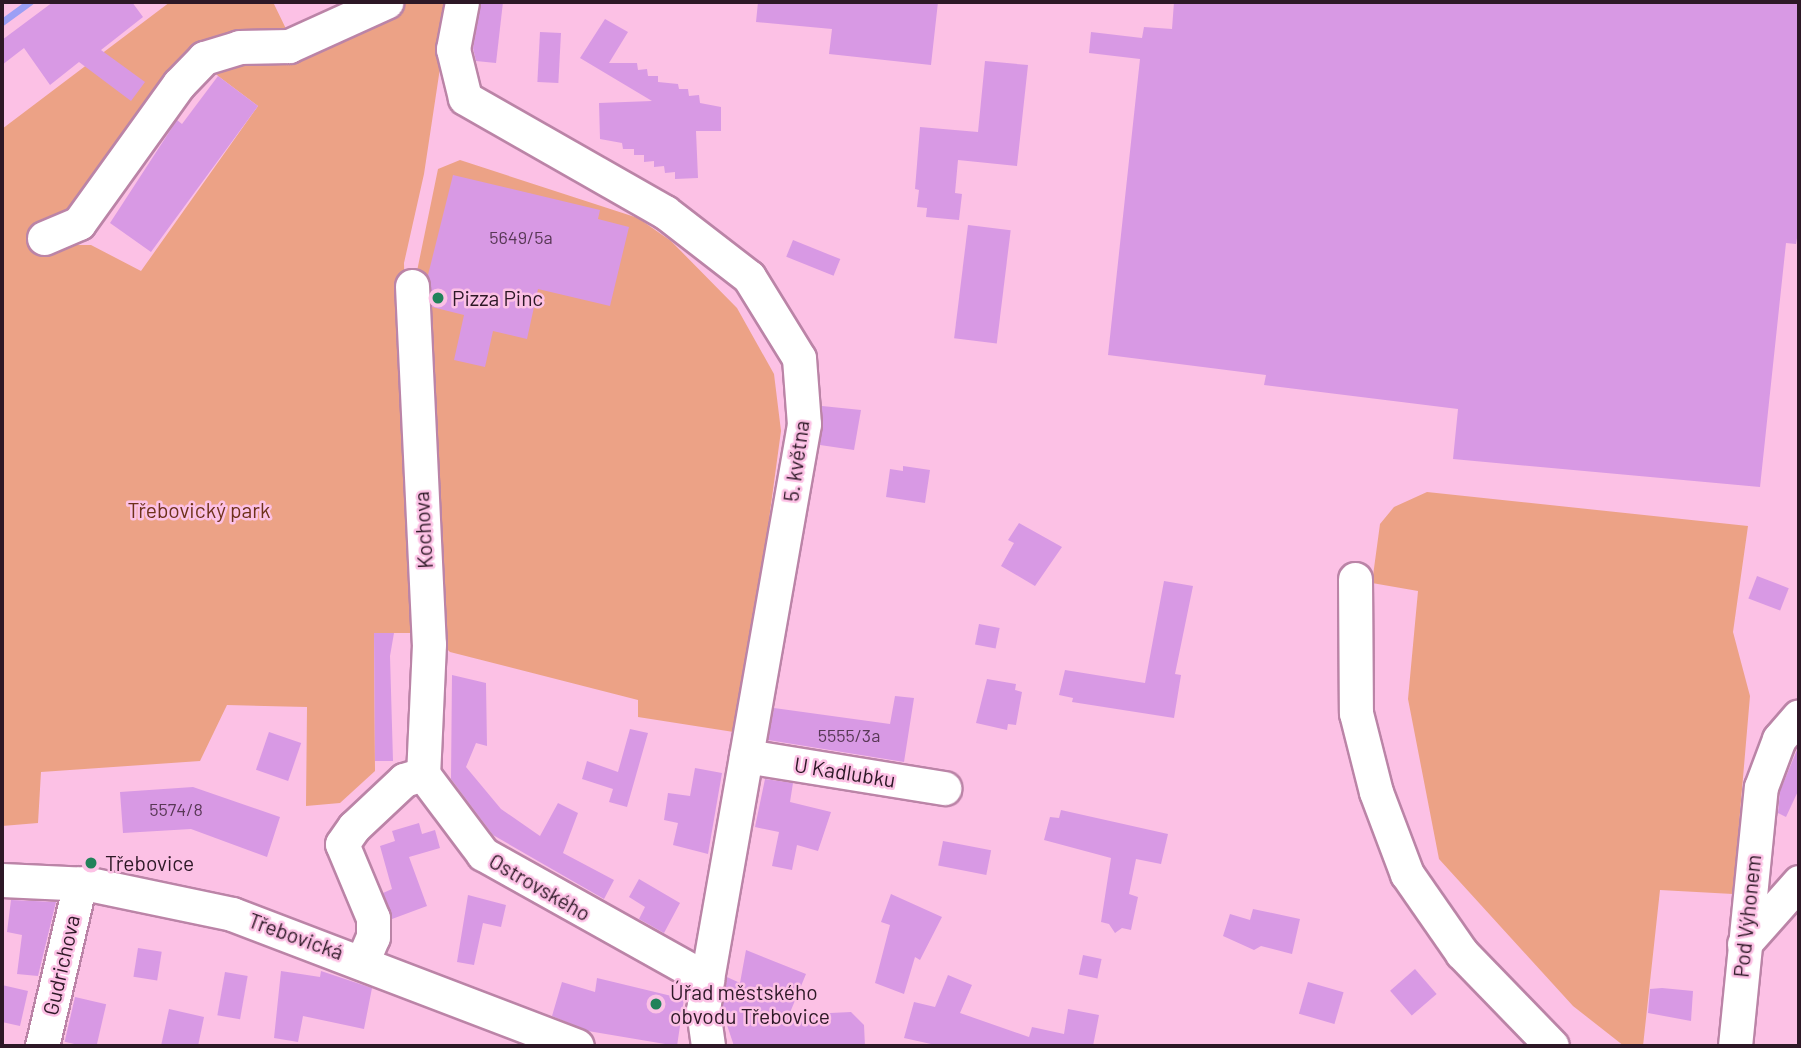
<!DOCTYPE html>
<meta charset="utf-8">
<style>
body{margin:0}
#map{position:relative;width:1801px;height:1048px;overflow:hidden;background:#fcc1e5;font-family:Barlow,sans-serif}
div>[style]{position:absolute}
.green>*{inset:0;background:#eca286}
.stream>*{height:7px;margin:-3.5px;padding:0 3.5px;transform-origin:3.5px;border-radius:3.5px;background:#9c9ff5}
.building>*{inset:0;background:#d899e4;transform-origin:0 0}
.roads{filter:drop-shadow(2px 0 #bb84a7) drop-shadow(-2px 0 #bb84a7) drop-shadow(0 2px #bb84a7) drop-shadow(0 -2px #bb84a7)}
.minor>*{height:33px;margin:-16.5px;padding:0 16.5px;transform-origin:16.5px;border-radius:16.5px;background:#fff}
.dots>*{width:19px;height:19px;translate:-50% -50%;box-sizing:border-box;border:4px solid #fcc1e5;border-radius:50%}
span{translate:-50% -50%;white-space:nowrap;text-align:center;line-height:1.15;-webkit-text-stroke:5px #fcc1e5;paint-order:stroke}
.number-label{font-size:18px;color:#583856}
.number-label span{-webkit-text-stroke-width:0}
.poi-label{font-size:21px;color:#2d1826}
.left{translate:0 -50%;text-align:left}
.street-label{font-size:21px;color:#2d1826}
.park-label{font-size:21px;color:#6d311a}
.frame{position:absolute;inset:0;border:4px solid #2d1826;pointer-events:none}
</style>
<div id="map">
<div class="green">
<div style="clip-path:polygon(170px 2px,273px 2px,289px 35px,193px 43px,71px 213px,41px 233px,46px 245px,91px 245px,141px 271px,258px 106px,218px 76px,204px 58px,239px 47px,289px 46px,386px 2px,450px 2px,424px 174px,404px 263px,412px 633px,374px 633px,375px 771px,340px 803px,306px 806px,307px 707px,227px 705px,200px 761px,41px 772px,38px 823px,2px 826px,2px 129px)"></div>
<div style="clip-path:polygon(460px 160px,638px 218px,671px 241px,737px 308px,774px 374px,781px 431px,740px 733px,638px 717px,638px 700px,450px 652px,435px 637px,416px 276px,438px 169px)"></div>
<div style="clip-path:polygon(1427px 492px,1748px 526px,1733px 632px,1750px 696px,1733px 894px,1660px 890px,1643px 1046px,1624px 1046px,1573px 1006px,1439px 859px,1408px 699px,1418px 591px,1372px 583px,1380px 524px,1394px 507px)"></div>
</div>
<div class="stream">
<div style="left:2px;top:22px;width:34px;rotate:-36deg"></div>
</div>
<div class="building">
<div style="clip-path:polygon(53px 2px,132px 2px,143px 17px,101px 50px,145px 82px,131px 101px,79px 62px,50px 85px,24px 48px,2px 65px,2px 40px)"></div>
<div style="clip-path:polygon(481px 2px,503px 2px,496px 63px,476px 61px,473px 48px)"></div>
<div style="clip-path:polygon(758px 2px,938px 2px,931px 65px,829px 54px,832px 29px,756px 22px)"></div>
<div style="clip-path:polygon(1174px 2px,1799px 2px,1799px 226px,1796px 244px,1786px 243px,1760px 487px,1453px 459px,1458px 409px,1264px 385px,1266px 375px,1108px 355px,1140px 59px,1089px 53px,1091px 32px,1142px 38px,1144px 27px,1172px 29px)"></div>
<div style="clip-path:polygon(605px 19px,628px 32px,609px 63px,637px 63px,638px 70px,647px 69px,648px 76px,658px 76px,658px 82px,678px 84px,679px 89px,688px 89px,689px 96px,699px 95px,700px 103px,721px 107px,721px 131px,696px 131px,698px 178px,675px 179px,675px 172px,665px 173px,664px 166px,654px 167px,654px 161px,644px 162px,644px 155px,634px 155px,634px 149px,623px 149px,622px 143px,600px 139px,599px 103px,652px 101px,580px 58px)"></div>
<div style="left:540px;top:32px;width:21px;height:50px;rotate:3deg"></div>
<div style="clip-path:polygon(985px 61px,1028px 65px,1017px 166px,958px 160px,955px 193px,962px 194px,959px 220px,926px 217px,927px 208px,917px 207px,919px 190px,915px 189px,920px 127px,978px 132px)"></div>
<div style="clip-path:polygon(218px 76px,258px 106px,151px 252px,110px 223px,177px 120px,182px 124px)"></div>
<div style="clip-path:polygon(453px 175px,600px 210px,598px 219px,629px 227px,610px 306px,538px 289px,527px 339px,493px 331px,485px 367px,454px 360px,464px 315px,432px 307px,428px 275px)"></div>
<div style="left:968px;top:225px;width:43px;height:114px;rotate:7deg"></div>
<div style="left:793px;top:240px;width:51px;height:18px;rotate:22deg"></div>
<div style="clip-path:polygon(822px 406px,861px 410px,854px 450px,820px 445px)"></div>
<div style="clip-path:polygon(903px 466px,930px 470px,925px 503px,886px 497px,890px 469px,903px 471px)"></div>
<div style="clip-path:polygon(1019px 523px,1062px 547px,1035px 586px,1001px 566px,1014px 543px,1008px 540px)"></div>
<div style="left:1757px;top:576px;width:34px;height:24px;rotate:21deg"></div>
<div style="clip-path:polygon(1164px 581px,1193px 586px,1175px 674px,1181px 675px,1174px 718px,1072px 702px,1073px 698px,1059px 695px,1065px 670px,1145px 683px)"></div>
<div style="left:979px;top:624px;width:21px;height:21px;rotate:11deg"></div>
<div style="clip-path:polygon(374px 633px,394px 633px,390px 656px,393px 761px,375px 761px)"></div>
<div style="clip-path:polygon(452px 675px,486px 683px,487px 746px,476px 743px,466px 767px,501px 809px,540px 836px,558px 803px,578px 813px,563px 853px,614px 880px,604px 899px,493px 835px,451px 779px)"></div>
<div style="clip-path:polygon(987px 679px,1016px 684px,1015px 690px,1022px 692px,1016px 725px,1008px 724px,1007px 730px,976px 723px)"></div>
<div style="clip-path:polygon(895px 696px,914px 698px,904px 762px,768px 740px,774px 708px,890px 724px)"></div>
<div style="clip-path:polygon(630px 729px,648px 733px,627px 807px,609px 802px,613px 789px,582px 779px,587px 761px,618px 772px)"></div>
<div style="left:269px;top:732px;width:34px;height:40px;rotate:19deg"></div>
<div style="clip-path:polygon(1799px 745px,1799px 789px,1786px 817px,1778px 813px,1780px 791px)"></div>
<div style="clip-path:polygon(695px 768px,722px 773px,708px 854px,673px 845px,678px 823px,664px 820px,668px 793px,690px 796px)"></div>
<div style="clip-path:polygon(765px 779px,793px 783px,790px 802px,831px 812px,818px 851px,797px 845px,792px 870px,772px 866px,779px 832px,755px 827px)"></div>
<div style="clip-path:polygon(193px 787px,280px 817px,267px 857px,191px 829px,123px 833px,120px 792px)"></div>
<div style="clip-path:polygon(1061px 810px,1168px 834px,1161px 864px,1136px 859px,1129px 894px,1138px 897px,1131px 930px,1122px 928px,1115px 933px,1109px 924px,1101px 922px,1111px 858px,1044px 840px,1050px 817px,1059px 818px)"></div>
<div style="clip-path:polygon(419px 823px,422px 834px,435px 830px,440px 848px,409px 857px,427px 906px,392px 919px,383px 893px,392px 889px,380px 846px,395px 841px,392px 831px)"></div>
<div style="left:943px;top:841px;width:49px;height:25px;rotate:11deg"></div>
<div style="clip-path:polygon(639px 879px,680px 903px,664px 933px,639px 919px,645px 907px,629px 897px)"></div>
<div style="clip-path:polygon(891px 894px,942px 917px,920px 960px,915px 957px,904px 994px,875px 983px,890px 925px,881px 922px)"></div>
<div style="clip-path:polygon(468px 895px,506px 905px,501px 927px,483px 923px,474px 965px,457px 962px)"></div>
<div style="clip-path:polygon(11px 900px,56px 902px,38px 976px,17px 974px,22px 935px,7px 932px)"></div>
<div style="clip-path:polygon(1253px 909px,1300px 919px,1292px 954px,1261px 946px,1254px 950px,1223px 936px,1230px 914px,1250px 920px)"></div>
<div style="left:138px;top:948px;width:24px;height:29px;rotate:9deg"></div>
<div style="clip-path:polygon(746px 950px,806px 974px,789px 1015px,851px 1012px,864px 1025px,865px 1046px,734px 1046px,722px 1010px,727px 977px,740px 983px)"></div>
<div style="left:1083px;top:955px;width:19px;height:20px;rotate:12deg"></div>
<div style="left:1415px;top:969px;width:33px;height:33px;rotate:49deg"></div>
<div style="clip-path:polygon(281px 971px,320px 977px,321px 971px,372px 988px,364px 1029px,303px 1016px,298px 1042px,274px 1038px)"></div>
<div style="left:225px;top:972px;width:23px;height:44px;rotate:10deg"></div>
<div style="clip-path:polygon(948px 975px,972px 985px,960px 1013px,1029px 1037px,1032px 1027px,1064px 1034px,1068px 1009px,1099px 1015px,1093px 1046px,940px 1046px,904px 1038px,914px 1002px,935px 1007px)"></div>
<div style="clip-path:polygon(597px 978px,684px 999px,677px 1046px,588px 1031px,552px 1016px,562px 982px,595px 992px)"></div>
<div style="left:1308px;top:982px;width:37px;height:33px;rotate:16deg"></div>
<div style="clip-path:polygon(2px 985px,28px 991px,20px 1026px,2px 1022px)"></div>
<div style="clip-path:polygon(1662px 988px,1693px 991px,1691px 1021px,1648px 1013px,1650px 989px)"></div>
<div style="left:75px;top:997px;width:32px;height:46px;rotate:13deg"></div>
<div style="clip-path:polygon(169px 1009px,204px 1017px,198px 1046px,161px 1046px)"></div>
</div>
<div class="roads">
<div class="minor">
<div style="left:462px;top:2px;width:48px;rotate:100.8deg"></div>
<div style="left:453px;top:49px;width:50px;rotate:76.2deg"></div>
<div style="left:465px;top:98px;width:230px;rotate:29.7deg"></div>
<div style="left:665px;top:212px;width:106px;rotate:37.7deg"></div>
<div style="left:749px;top:277px;width:95px;rotate:58.3deg"></div>
<div style="left:799px;top:358px;width:66px;rotate:85.7deg"></div>
<div style="left:804px;top:424px;width:563px;rotate:99.91deg"></div>
<div style="left:707px;top:979px;width:31px;rotate:97deg"></div>
<div style="left:703px;top:1010px;width:36px;rotate:82deg"></div>
<div style="left:44px;top:238px;width:38px;rotate:-23deg"></div>
<div style="left:79px;top:223px;width:171px;rotate:-54.3deg"></div>
<div style="left:179px;top:84px;width:36px;rotate:-46deg"></div>
<div style="left:204px;top:58px;width:37px;rotate:-17deg"></div>
<div style="left:239px;top:47px;width:50px;rotate:-1.1deg"></div>
<div style="left:289px;top:46px;width:107px;rotate:-24.4deg"></div>
<div style="left:412px;top:286px;width:358px;rotate:87.3deg"></div>
<div style="left:429px;top:644px;width:130px;rotate:92.6deg"></div>
<div style="left:1355px;top:579px;width:134px;rotate:89.6deg"></div>
<div style="left:1356px;top:713px;width:81px;rotate:75.8deg"></div>
<div style="left:1376px;top:792px;width:88px;rotate:69.3deg"></div>
<div style="left:1407px;top:874px;width:96px;rotate:55.2deg"></div>
<div style="left:1462px;top:953px;width:129px;rotate:45.9deg"></div>
<div style="left:746px;top:756px;width:201px;rotate:9.2deg"></div>
<div style="left:423px;top:774px;width:100px;rotate:53.1deg"></div>
<div style="left:483px;top:854px;width:257px;rotate:29.2deg"></div>
<div style="left:2px;top:880px;width:87px;rotate:2.6deg"></div>
<div style="left:89px;top:884px;width:146px;rotate:11.8deg"></div>
<div style="left:232px;top:914px;width:369px;rotate:20.9deg"></div>
<div style="left:1744px;top:944px;width:83px;rotate:-48.4deg"></div>
<div style="left:363px;top:960px;width:25px;rotate:-67deg"></div>
<div style="left:373px;top:937px;width:19px;rotate:-90deg"></div>
<div style="left:373px;top:918px;width:80px;rotate:-112.7deg"></div>
<div style="left:342px;top:844px;width:21px;rotate:-55deg"></div>
<div style="left:354px;top:827px;width:69px;rotate:-43.2deg"></div>
<div style="left:404px;top:780px;width:20px;rotate:-18deg"></div>
<div style="left:42px;top:1046px;width:167px;rotate:-76.9deg"></div>
<div style="left:1735px;top:1046px;width:260px;rotate:-84.3deg"></div>
<div style="left:1761px;top:787px;width:51px;rotate:-69.4deg"></div>
<div style="left:1779px;top:739px;width:30px;rotate:-49deg"></div>
</div>
</div>
<div class="dots">
<div style="left:438px;top:298px;background:#21825a"></div>
<div style="left:91px;top:863px;background:#21825a"></div>
<div style="left:656px;top:1004px;background:#21825a"></div>
</div>
<div class="number-label">
<span style="left:521px;top:237px">5649/5a</span>
<span style="left:849px;top:735px">5555/3a</span>
<span style="left:176px;top:809px">5574/8</span>
</div>
<div class="poi-label">
<span class="left" style="left:452px;top:298px">Pizza Pinc</span>
<span class="left" style="left:105px;top:863px">Třebovice</span>
<span class="left" style="left:670px;top:1004px">Úřad městského<br>obvodu Třebovice</span>
</div>
<div class="street-label">
<span style="left:796px;top:461px;rotate:-82deg">5. května</span>
<span style="left:423px;top:530px;rotate:-93deg">Kochova</span>
<span style="left:845px;top:772px;rotate:9deg">U Kadlubku</span>
<span style="left:540px;top:887px;rotate:30deg">Ostrovského</span>
<span style="left:1747px;top:916px;rotate:-84deg">Pod Výhonem</span>
<span style="left:296px;top:936px;rotate:20deg">Třebovická</span>
<span style="left:61px;top:965px;rotate:-77deg">Gudrichova</span>
</div>
<div class="park-label">
<span style="left:199px;top:510px">Třebovický park</span>
</div>
<div class="frame"></div>
</div>
